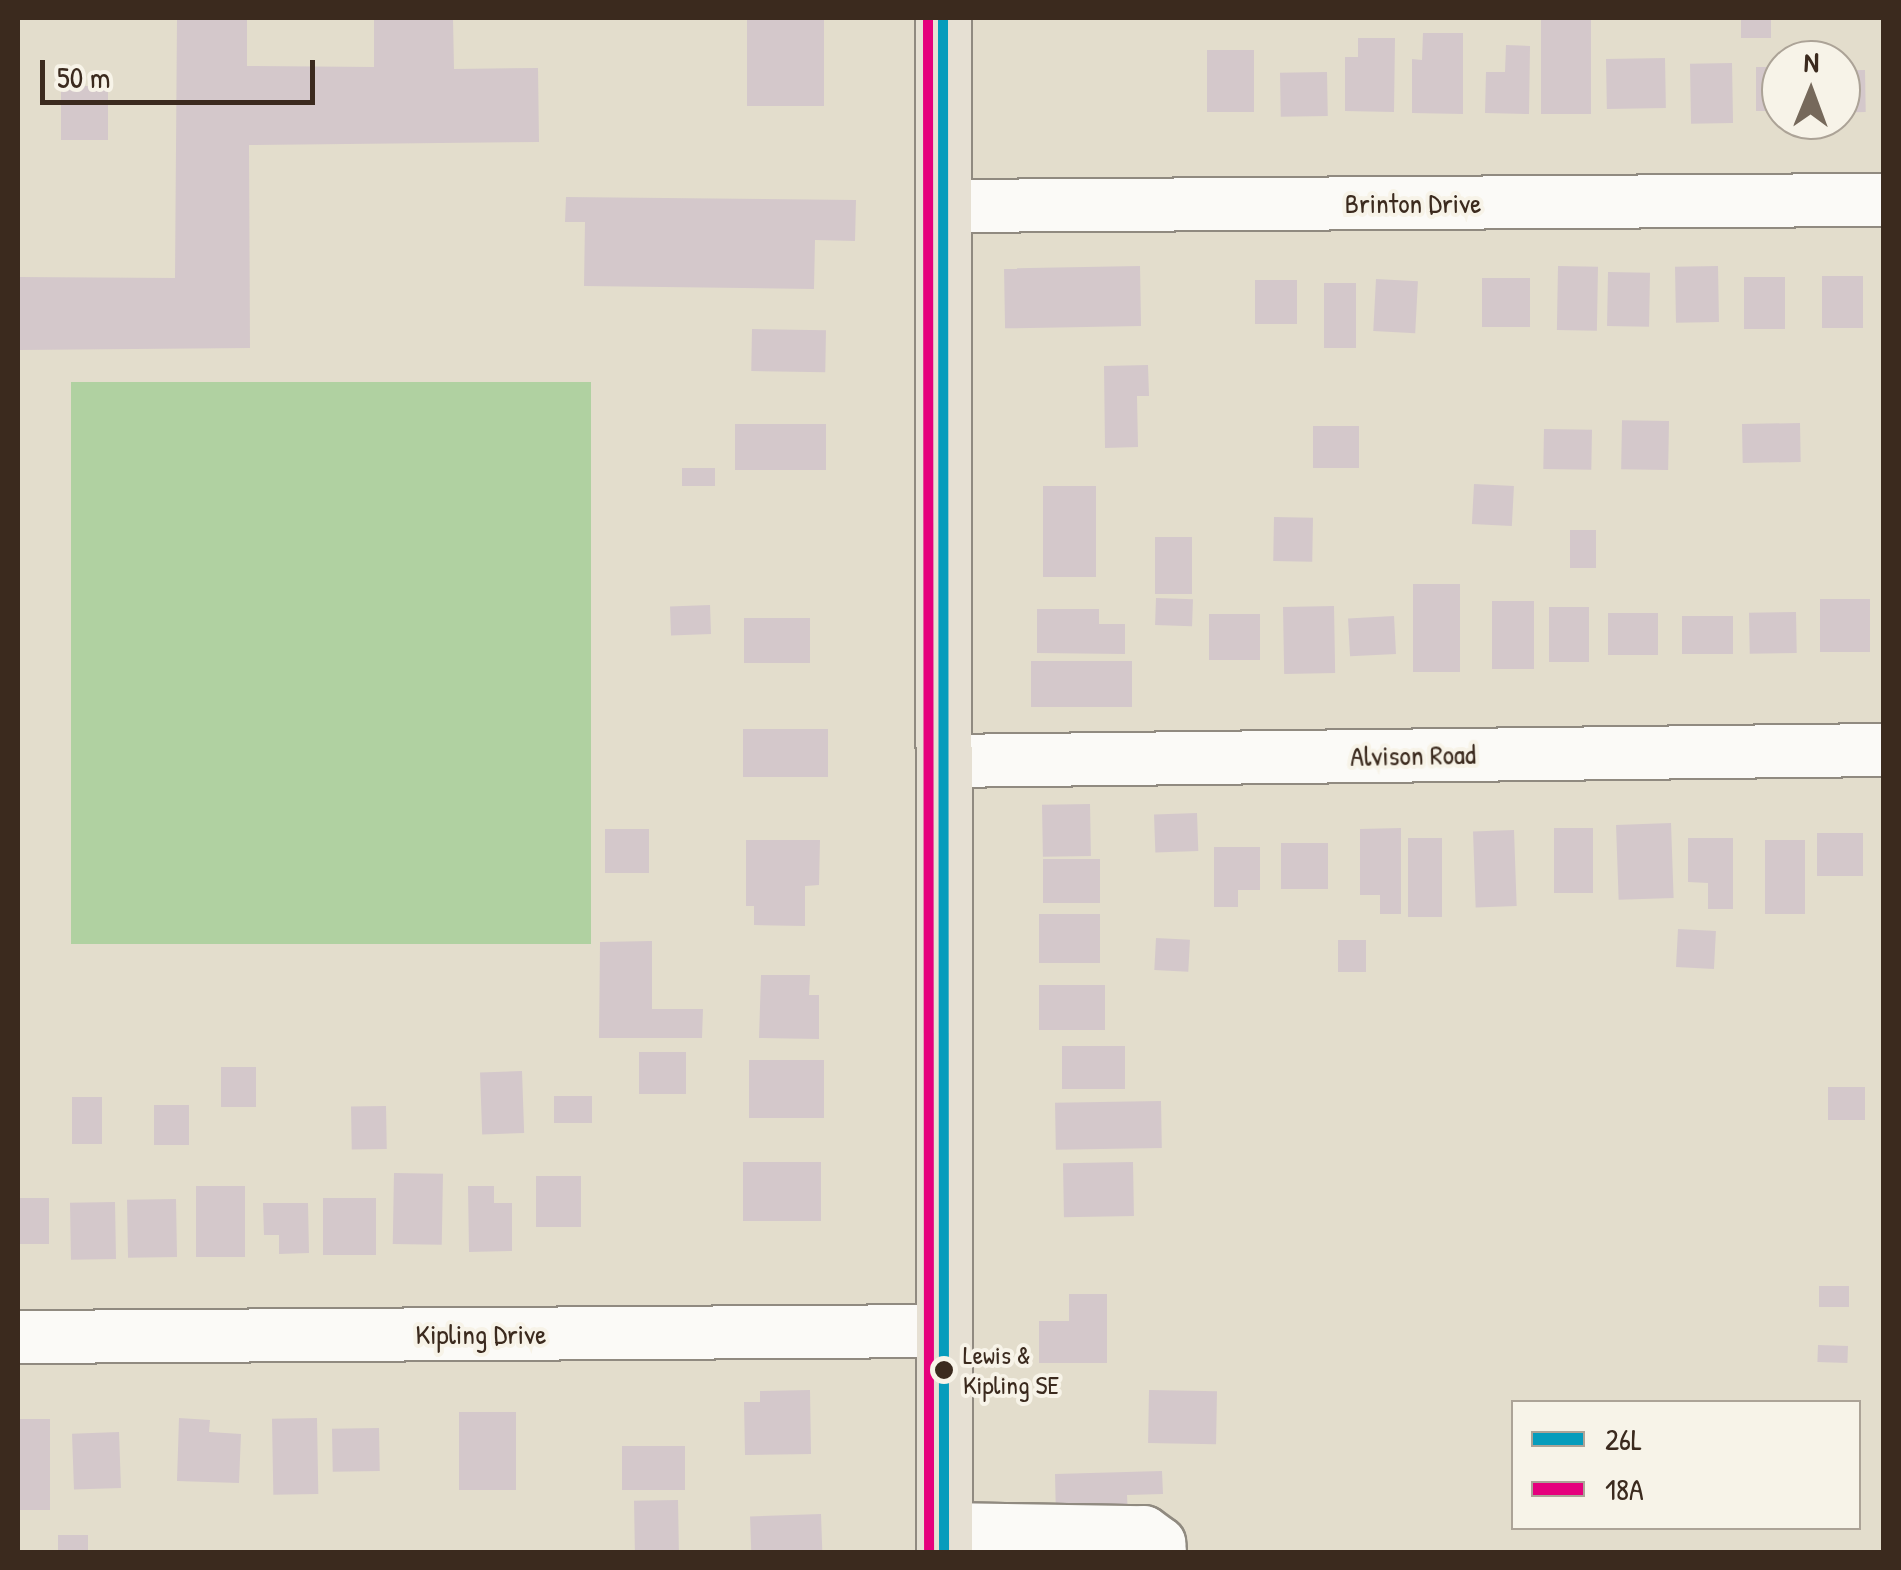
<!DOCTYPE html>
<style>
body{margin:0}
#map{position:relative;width:1901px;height:1570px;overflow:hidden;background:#e3ddcc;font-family:"Patrick Hand",sans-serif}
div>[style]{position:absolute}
.green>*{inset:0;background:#b0d1a1;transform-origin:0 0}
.building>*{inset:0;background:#d4c8cb;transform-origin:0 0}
.roads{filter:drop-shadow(2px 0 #908a80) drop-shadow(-2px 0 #908a80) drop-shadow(0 2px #908a80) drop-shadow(0 -2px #908a80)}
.minor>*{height:52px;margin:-26px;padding:0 26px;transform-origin:26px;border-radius:26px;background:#fbfaf7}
.major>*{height:55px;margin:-27.5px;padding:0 27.5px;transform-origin:27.5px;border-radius:27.5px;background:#e6e0d3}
.bus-1>*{height:10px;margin:-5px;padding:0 5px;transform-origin:5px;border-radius:5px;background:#069cbc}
.bus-2>*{height:10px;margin:-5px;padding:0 5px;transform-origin:5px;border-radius:5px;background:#e5007d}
.dots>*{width:28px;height:28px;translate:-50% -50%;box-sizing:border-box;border:5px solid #f7f3e8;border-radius:50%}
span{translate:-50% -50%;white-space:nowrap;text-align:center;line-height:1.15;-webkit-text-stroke:8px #f7f3e8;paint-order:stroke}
.bus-label{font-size:26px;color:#3b2a1e}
.left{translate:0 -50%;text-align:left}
.street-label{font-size:28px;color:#3b2a1e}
.frame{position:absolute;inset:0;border:20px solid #3b2a1e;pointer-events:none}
.legend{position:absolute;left:1511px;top:1400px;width:350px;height:130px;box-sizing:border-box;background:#f7f3e8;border:2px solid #aca397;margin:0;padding:12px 18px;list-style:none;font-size:30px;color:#3b2a1e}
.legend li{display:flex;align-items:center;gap:20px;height:50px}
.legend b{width:50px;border:2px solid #aca397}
.north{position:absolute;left:1761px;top:40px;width:100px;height:100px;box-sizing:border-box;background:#f7f3e8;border:2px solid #aca397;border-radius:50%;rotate:1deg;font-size:28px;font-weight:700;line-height:40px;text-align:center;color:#3b2a1e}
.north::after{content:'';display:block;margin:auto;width:35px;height:45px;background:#76695b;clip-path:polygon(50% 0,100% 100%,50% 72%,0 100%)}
.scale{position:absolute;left:40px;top:60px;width:275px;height:45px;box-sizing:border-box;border:5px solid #3b2a1e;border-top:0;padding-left:12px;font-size:30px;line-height:35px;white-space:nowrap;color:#3b2a1e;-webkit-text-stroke:8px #f7f3e8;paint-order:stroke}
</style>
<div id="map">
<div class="green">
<div style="left:71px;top:382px;width:520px;height:562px"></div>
</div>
<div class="building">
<div style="clip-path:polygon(177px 18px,247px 18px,247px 66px,374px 67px,374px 18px,453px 18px,454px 69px,538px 68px,539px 142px,249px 145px,250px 348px,18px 350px,18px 277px,175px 278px)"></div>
<div style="left:747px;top:18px;width:77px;height:88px"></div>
<div style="left:1541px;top:18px;width:50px;height:96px"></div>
<div style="left:1741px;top:18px;width:30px;height:20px"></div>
<div style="clip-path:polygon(1423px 33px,1463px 33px,1463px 114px,1412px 113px,1412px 59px,1422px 60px)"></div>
<div style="clip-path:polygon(1358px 38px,1395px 38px,1394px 112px,1345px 111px,1345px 57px,1358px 57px)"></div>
<div style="clip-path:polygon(1506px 45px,1530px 46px,1529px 114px,1485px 113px,1486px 72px,1505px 72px)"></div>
<div style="left:1207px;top:50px;width:47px;height:62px"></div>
<div style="left:1665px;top:58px;width:50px;height:59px;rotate:89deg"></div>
<div style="left:1732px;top:63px;width:60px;height:42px;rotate:89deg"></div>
<div style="left:1756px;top:67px;width:25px;height:44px"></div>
<div style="left:1865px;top:70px;width:42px;height:24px;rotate:89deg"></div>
<div style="left:1327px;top:72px;width:44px;height:47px;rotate:89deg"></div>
<div style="left:61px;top:86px;width:47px;height:54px"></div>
<div style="clip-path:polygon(566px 197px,856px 200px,855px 241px,815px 240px,814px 289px,584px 286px,585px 222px,565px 222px)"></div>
<div style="left:1140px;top:266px;width:60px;height:136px;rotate:89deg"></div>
<div style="left:1558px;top:266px;width:40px;height:64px;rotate:1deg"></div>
<div style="left:1718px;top:266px;width:56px;height:43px;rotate:89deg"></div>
<div style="left:1608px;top:272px;width:42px;height:54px;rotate:1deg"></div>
<div style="left:1822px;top:276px;width:41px;height:52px"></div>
<div style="left:1744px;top:277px;width:41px;height:52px"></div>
<div style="left:1482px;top:278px;width:48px;height:49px"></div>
<div style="left:1376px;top:279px;width:42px;height:52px;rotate:3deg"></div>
<div style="left:1297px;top:280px;width:44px;height:42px;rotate:90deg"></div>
<div style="left:1324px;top:283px;width:32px;height:65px"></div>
<div style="left:752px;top:329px;width:74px;height:42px;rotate:1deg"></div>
<div style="clip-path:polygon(1148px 365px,1149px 396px,1137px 396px,1138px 447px,1105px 448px,1104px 366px)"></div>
<div style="left:1669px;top:421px;width:49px;height:47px;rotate:91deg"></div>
<div style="left:1800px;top:423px;width:39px;height:58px;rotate:89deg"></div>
<div style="left:735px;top:424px;width:91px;height:46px"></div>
<div style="left:1359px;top:426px;width:42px;height:46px;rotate:90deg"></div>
<div style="left:1544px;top:429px;width:48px;height:40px;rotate:1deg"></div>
<div style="left:682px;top:468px;width:33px;height:18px"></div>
<div style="left:1474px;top:484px;width:40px;height:40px;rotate:3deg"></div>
<div style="left:1043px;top:486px;width:53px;height:91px"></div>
<div style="left:1274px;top:517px;width:39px;height:44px;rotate:1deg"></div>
<div style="left:1596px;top:530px;width:38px;height:26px;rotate:90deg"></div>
<div style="left:1155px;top:537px;width:37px;height:57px"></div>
<div style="left:1413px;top:584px;width:47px;height:88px"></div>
<div style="left:1156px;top:598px;width:37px;height:27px;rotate:2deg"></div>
<div style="left:1820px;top:599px;width:50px;height:53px"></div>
<div style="left:1534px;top:601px;width:68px;height:42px;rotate:90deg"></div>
<div style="left:710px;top:605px;width:29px;height:40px;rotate:88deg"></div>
<div style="left:1334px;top:606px;width:67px;height:51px;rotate:89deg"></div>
<div style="left:1549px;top:607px;width:40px;height:55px"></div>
<div style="clip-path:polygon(1037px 609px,1099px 609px,1099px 624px,1125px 624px,1125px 654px,1037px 653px)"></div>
<div style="left:1796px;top:612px;width:41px;height:47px;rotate:89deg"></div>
<div style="left:1608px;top:613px;width:50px;height:42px"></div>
<div style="left:1209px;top:614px;width:51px;height:46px"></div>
<div style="left:1394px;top:616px;width:38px;height:46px;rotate:87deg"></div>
<div style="left:1733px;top:616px;width:38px;height:51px;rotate:90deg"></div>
<div style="left:744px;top:618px;width:66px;height:45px"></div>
<div style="left:1031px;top:661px;width:101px;height:46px"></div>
<div style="left:743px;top:729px;width:85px;height:48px"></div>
<div style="left:1090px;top:804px;width:52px;height:48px;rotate:89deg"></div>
<div style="left:1197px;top:813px;width:38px;height:43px;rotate:88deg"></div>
<div style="left:1671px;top:823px;width:75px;height:55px;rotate:88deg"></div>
<div style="clip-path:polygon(1401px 828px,1401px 914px,1380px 914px,1380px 895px,1360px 895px,1360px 829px)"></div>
<div style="left:1554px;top:828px;width:39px;height:65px"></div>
<div style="left:605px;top:829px;width:44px;height:44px"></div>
<div style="left:1514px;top:830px;width:76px;height:41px;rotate:88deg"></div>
<div style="left:1863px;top:833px;width:43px;height:46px;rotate:90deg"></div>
<div style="left:1408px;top:838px;width:34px;height:79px"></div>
<div style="clip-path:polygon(1688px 838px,1733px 838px,1733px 909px,1708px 909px,1708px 883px,1688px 882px)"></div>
<div style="clip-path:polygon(746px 840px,820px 840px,819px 885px,805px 886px,805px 926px,754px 925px,754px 906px,746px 906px)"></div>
<div style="left:1765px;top:840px;width:40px;height:74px"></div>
<div style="left:1281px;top:843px;width:47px;height:46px"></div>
<div style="clip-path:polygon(1214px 847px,1260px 847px,1260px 890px,1238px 890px,1238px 907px,1214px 907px)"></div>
<div style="left:1043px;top:859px;width:57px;height:44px"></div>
<div style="left:1100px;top:914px;width:49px;height:61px;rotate:90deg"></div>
<div style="left:1678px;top:929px;width:38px;height:38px;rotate:3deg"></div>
<div style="left:1156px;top:938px;width:34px;height:32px;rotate:3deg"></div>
<div style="left:1338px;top:940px;width:28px;height:32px"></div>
<div style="clip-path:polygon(652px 941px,652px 1009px,703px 1009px,702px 1038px,599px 1038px,600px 942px)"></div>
<div style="clip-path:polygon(761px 975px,810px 975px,809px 995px,819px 995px,819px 1039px,759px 1038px)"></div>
<div style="left:1039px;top:985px;width:66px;height:45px"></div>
<div style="left:1062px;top:1046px;width:63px;height:43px"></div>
<div style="left:686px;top:1052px;width:42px;height:47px;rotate:90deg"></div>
<div style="left:749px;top:1060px;width:75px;height:58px"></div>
<div style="left:221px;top:1067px;width:35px;height:40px"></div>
<div style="left:522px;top:1071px;width:62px;height:42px;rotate:88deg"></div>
<div style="left:1828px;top:1087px;width:37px;height:33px"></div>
<div style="left:554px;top:1096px;width:38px;height:27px"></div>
<div style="left:72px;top:1097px;width:30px;height:47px"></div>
<div style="left:1161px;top:1101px;width:47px;height:106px;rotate:89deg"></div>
<div style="left:154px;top:1105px;width:35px;height:40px"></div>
<div style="left:386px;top:1106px;width:43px;height:35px;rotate:89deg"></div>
<div style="left:743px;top:1162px;width:78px;height:59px"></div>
<div style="left:1133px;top:1162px;width:54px;height:70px;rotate:89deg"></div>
<div style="left:394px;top:1173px;width:49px;height:71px;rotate:1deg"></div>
<div style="left:536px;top:1176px;width:45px;height:51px"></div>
<div style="left:196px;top:1186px;width:49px;height:71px"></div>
<div style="clip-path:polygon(468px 1186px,494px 1186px,494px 1203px,512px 1203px,512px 1251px,469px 1252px)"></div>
<div style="left:18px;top:1198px;width:31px;height:46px"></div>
<div style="left:323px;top:1198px;width:53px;height:57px"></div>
<div style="left:176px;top:1199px;width:58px;height:49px;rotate:89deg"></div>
<div style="left:115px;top:1202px;width:57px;height:45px;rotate:89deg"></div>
<div style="clip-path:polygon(263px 1203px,308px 1203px,309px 1253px,279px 1254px,279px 1235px,264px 1235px)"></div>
<div style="left:1849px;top:1286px;width:21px;height:30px;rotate:90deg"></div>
<div style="clip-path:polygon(1069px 1294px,1107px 1294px,1107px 1363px,1039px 1363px,1039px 1321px,1069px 1321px)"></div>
<div style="left:1818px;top:1345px;width:30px;height:17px;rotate:2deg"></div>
<div style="clip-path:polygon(810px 1390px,811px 1454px,745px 1455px,744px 1402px,760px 1402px,760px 1391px)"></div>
<div style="left:1149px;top:1390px;width:68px;height:53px;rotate:1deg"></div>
<div style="left:459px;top:1412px;width:57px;height:78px"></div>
<div style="clip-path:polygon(179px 1418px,210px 1420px,209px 1432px,241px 1434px,239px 1483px,177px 1481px)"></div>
<div style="left:317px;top:1418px;width:76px;height:45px;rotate:89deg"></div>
<div style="left:18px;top:1419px;width:32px;height:91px"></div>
<div style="left:379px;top:1428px;width:43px;height:47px;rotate:89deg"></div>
<div style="left:119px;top:1432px;width:56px;height:47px;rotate:88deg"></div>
<div style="left:685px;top:1446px;width:44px;height:63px;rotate:90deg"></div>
<div style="clip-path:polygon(1162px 1471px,1163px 1494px,1127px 1495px,1128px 1516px,1056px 1518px,1055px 1474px)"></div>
<div style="left:678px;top:1500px;width:52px;height:44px;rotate:89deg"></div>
<div style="left:821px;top:1514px;width:38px;height:71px;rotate:88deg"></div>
<div style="left:88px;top:1535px;width:17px;height:30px;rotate:90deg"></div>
</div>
<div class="roads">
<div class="minor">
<div style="left:943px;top:206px;width:941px;rotate:-0.37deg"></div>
<div style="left:943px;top:761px;width:941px;rotate:-0.67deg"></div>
<div style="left:18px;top:1337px;width:926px;rotate:-0.37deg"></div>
<div style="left:944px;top:1529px;width:200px;rotate:0.9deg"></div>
<div style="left:1144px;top:1532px;width:19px;rotate:36deg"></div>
<div style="left:1159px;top:1543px;width:9px;rotate:84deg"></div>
</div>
<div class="major">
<div style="left:943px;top:18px;width:1534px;rotate:89.96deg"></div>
</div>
</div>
<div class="bus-1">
<div style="left:943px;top:18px;width:1534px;rotate:89.96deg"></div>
</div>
<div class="bus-2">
<div style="left:928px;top:18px;width:1534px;rotate:89.96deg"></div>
</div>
<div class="dots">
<div style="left:944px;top:1370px;background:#3b2a1e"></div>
</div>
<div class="bus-label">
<span class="left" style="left:963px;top:1370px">Lewis &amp;<br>Kipling SE</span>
</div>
<div class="street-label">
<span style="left:1413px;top:203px">Brinton Drive</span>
<span style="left:1413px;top:755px;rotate:-1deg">Alvison Road</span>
<span style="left:481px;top:1334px">Kipling Drive</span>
</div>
<div class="frame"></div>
<ul class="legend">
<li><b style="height:12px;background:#069cbc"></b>26L</li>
<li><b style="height:12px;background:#e5007d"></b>18A</li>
</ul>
<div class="north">N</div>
<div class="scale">50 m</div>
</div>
